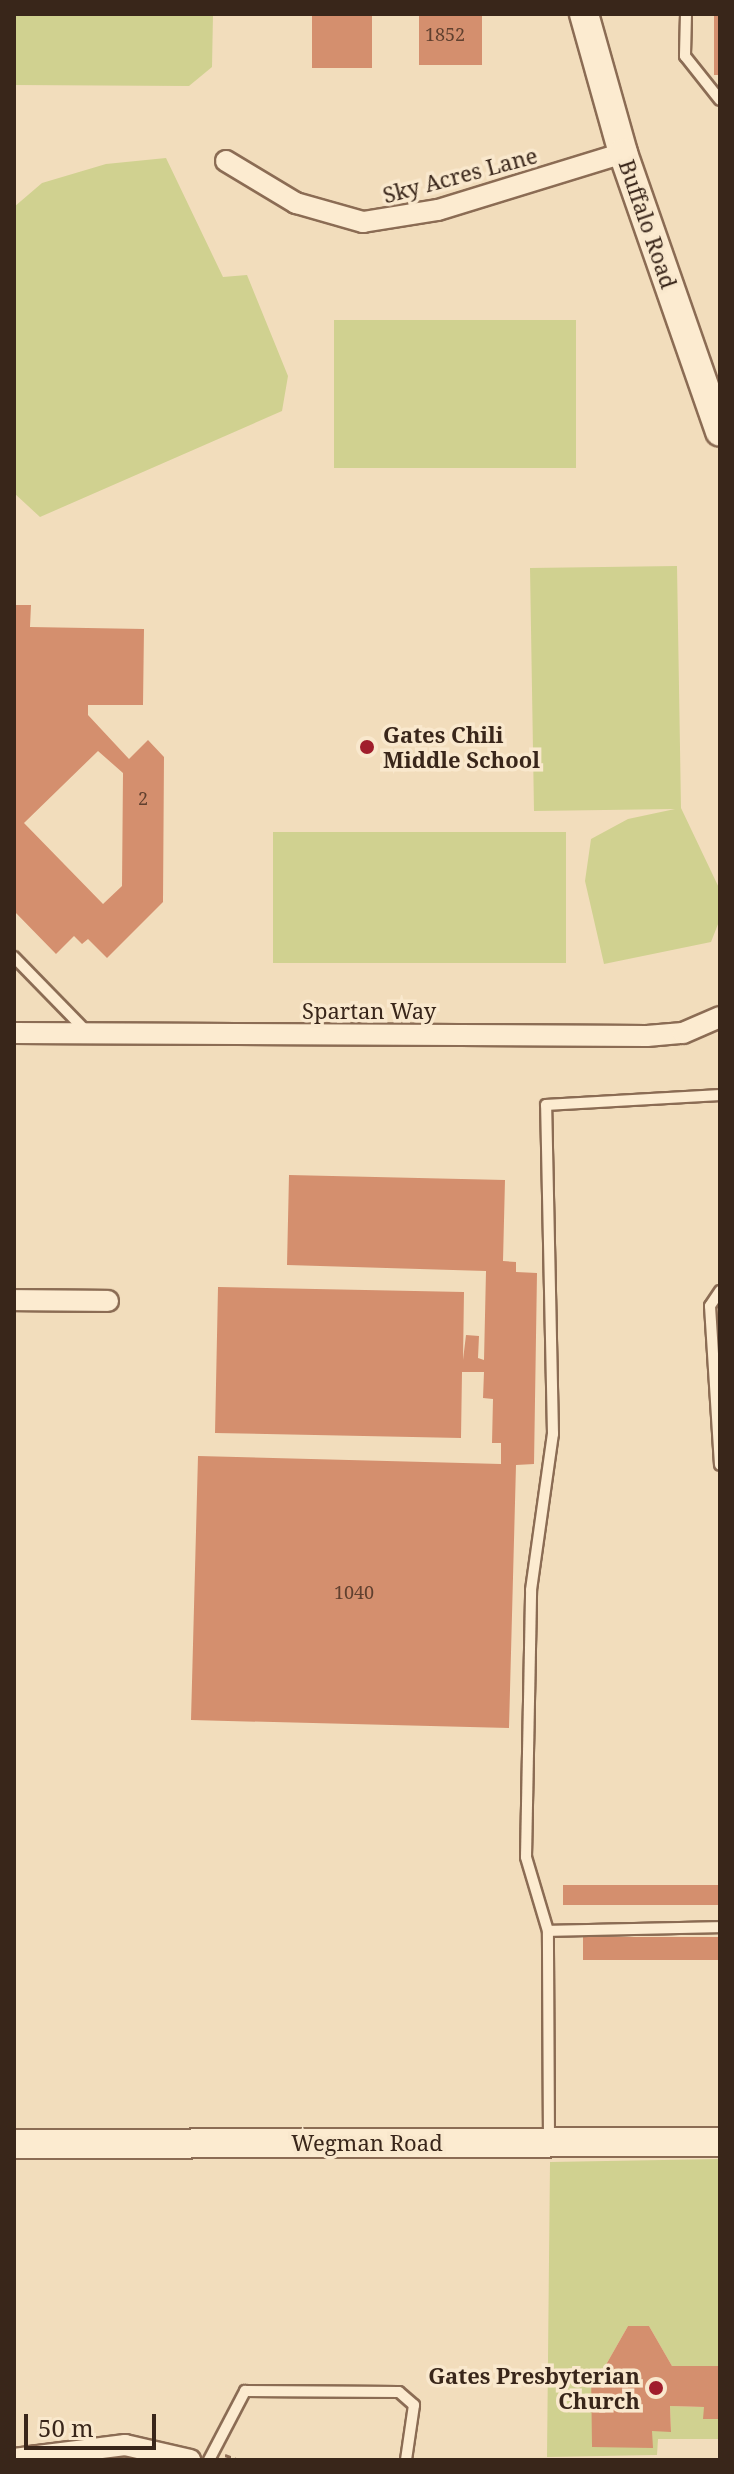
<!DOCTYPE html>
<style>
body{margin:0}
#map{position:relative;width:734px;height:2474px;overflow:hidden;background:#f2ddbc;font-family:"Noto Serif",serif}
div>[style]{position:absolute}
.green>*{inset:0;background:#d0d190;transform-origin:0 0}
.building>*{inset:0;background:#d48f6e;transform-origin:0 0}
.path>*{height:3px;margin-top:-1.5px;transform-origin:0;background:repeating-linear-gradient(90deg,#8b6c54 0 6px,transparent 0 10px)}
.roads{filter:drop-shadow(2px 0 #8b6c54) drop-shadow(-2px 0 #8b6c54) drop-shadow(0 2px #8b6c54) drop-shadow(0 -2px #8b6c54)}
.lane>*{height:10px;margin:-5px;padding:0 5px;transform-origin:5px;border-radius:5px;background:#fcebd0}
.street>*{height:20px;margin:-10px;padding:0 10px;transform-origin:10px;border-radius:10px;background:#fcebd0}
.secondary>*{height:28px;margin:-14px;padding:0 14px;transform-origin:14px;border-radius:14px;background:#fcebd0}
.dots>*{width:22px;height:22px;translate:-50% -50%;box-sizing:border-box;border:4px solid #f9e8cd;border-radius:50%}
span{translate:-50% -50%;white-space:nowrap;text-align:center;line-height:1.15;-webkit-text-stroke:7px #f9e8cd;paint-order:stroke}
.number-label{font-size:18px;color:#60402f}
.number-label span{-webkit-text-stroke-width:0}
.street-label{font-size:22px;color:#39261a}
.poi-label{font-size:22px;color:#39261a;font-weight:700}
.left{translate:0 -50%;text-align:left}
.right{translate:-100% -50%;text-align:right}
.frame{position:absolute;inset:0;border:16px solid #39261a;pointer-events:none}
.scale{position:absolute;left:24px;top:2414px;width:132px;height:36px;box-sizing:border-box;border:4px solid #39261a;border-top:0;padding-left:10px;font-size:24px;line-height:28px;white-space:nowrap;color:#39261a;-webkit-text-stroke:6px #f9e8cd;paint-order:stroke}
</style>
<div id="map">
<div class="green">
<div style="clip-path:polygon(14px 14px,213px 14px,212px 67px,189px 86px,14px 85px)"></div>
<div style="clip-path:polygon(166px 158px,223px 277px,247px 275px,288px 376px,282px 411px,40px 517px,14px 493px,14px 207px,42px 183px,106px 164px)"></div>
<div style="left:576px;top:320px;width:148px;height:242px;rotate:90deg"></div>
<div style="clip-path:polygon(677px 566px,681px 808px,720px 890px,720px 919px,711px 942px,604px 964px,585px 881px,591px 839px,628px 819px,675px 809px,534px 811px,530px 568px)"></div>
<div style="left:566px;top:832px;width:131px;height:293px;rotate:90deg"></div>
<div style="clip-path:polygon(720px 2159px,719px 2366px,672px 2366px,649px 2326px,628px 2326px,603px 2370px,591px 2370px,652px 2431px,671px 2431px,670px 2406px,704px 2407px,704px 2419px,720px 2419px,720px 2439px,658px 2439px,657px 2455px,547px 2457px,550px 2162px)"></div>
</div>
<div class="building">
<div style="left:312px;top:14px;width:60px;height:54px"></div>
<div style="left:419px;top:14px;width:63px;height:51px"></div>
<div style="left:714px;top:14px;width:6px;height:61px"></div>
<div style="clip-path:polygon(evenodd,14px 605px,31px 605px,30px 627px,144px 629px,143px 705px,88px 705px,88px 715px,129px 759px,148px 740px,164px 757px,163px 902px,107px 958px,88px 939px,82px 944px,74px 936px,56px 954px,14px 911px,14px 605px,98px 751px,123px 773px,122px 886px,103px 904px,24px 823px,98px 751px)"></div>
<div style="clip-path:polygon(289px 1175px,505px 1180px,503px 1261px,516px 1262px,516px 1272px,537px 1273px,534px 1464px,516px 1465px,509px 1728px,191px 1720px,198px 1456px,501px 1464px,501px 1443px,492px 1443px,493px 1399px,483px 1398px,484px 1372px,462px 1372px,461px 1438px,215px 1433px,218px 1287px,464px 1292px,463px 1360px,466px 1335px,479px 1336px,478px 1358px,484px 1360px,486px 1271px,287px 1265px)"></div>
<div style="left:563px;top:1885px;width:157px;height:20px"></div>
<div style="left:583px;top:1937px;width:137px;height:23px"></div>
<div style="clip-path:polygon(628px 2326px,649px 2326px,672px 2366px,720px 2366px,720px 2419px,703px 2419px,704px 2407px,670px 2406px,671px 2432px,652px 2431px,653px 2448px,592px 2447px,591px 2369px,603px 2370px)"></div>
</div>
<div class="path">
<div style="left:225px;top:2455px;width:15px;rotate:20deg"></div>
</div>
<div class="roads">
<div class="lane">
<div style="left:686px;top:14px;width:42px;rotate:91.4deg"></div>
<div style="left:685px;top:56px;width:56px;rotate:51.5deg"></div>
<div style="left:14px;top:957px;width:105px;rotate:45.8deg"></div>
<div style="left:720px;top:1291px;width:18px;rotate:124deg"></div>
<div style="left:710px;top:1306px;width:159px;rotate:86.4deg"></div>
<div style="left:548px;top:1931px;width:172px;rotate:-1.3deg"></div>
<div style="left:549px;top:2141px;width:210px;rotate:-90.3deg"></div>
<div style="left:548px;top:1931px;width:77px;rotate:-106.6deg"></div>
<div style="left:526px;top:1857px;width:267px;rotate:-88.9deg"></div>
<div style="left:531px;top:1590px;width:158px;rotate:-82deg"></div>
<div style="left:553px;top:1434px;width:329px;rotate:-91.2deg"></div>
<div style="left:546px;top:1105px;width:174px;rotate:-3.3deg"></div>
<div style="left:209px;top:2460px;width:78px;rotate:-62.4deg"></div>
<div style="left:245px;top:2391px;width:154px;rotate:0.4deg"></div>
<div style="left:399px;top:2392px;width:20px;rotate:41deg"></div>
<div style="left:414px;top:2405px;width:56px;rotate:98.3deg"></div>
</div>
<div class="street">
<div style="left:226px;top:161px;width:82px;rotate:31deg"></div>
<div style="left:296px;top:203px;width:70px;rotate:15.8deg"></div>
<div style="left:363px;top:222px;width:76px;rotate:-9.1deg"></div>
<div style="left:438px;top:210px;width:194px;rotate:-17.1deg"></div>
<div style="left:14px;top:1033px;width:633px;rotate:0.27deg"></div>
<div style="left:647px;top:1036px;width:36px;rotate:-5deg"></div>
<div style="left:683px;top:1033px;width:40px;rotate:-23.4deg"></div>
<div style="left:14px;top:1300px;width:94px;rotate:0.6deg"></div>
<div style="left:14px;top:2459px;width:112px;rotate:-7.2deg"></div>
<div style="left:125px;top:2445px;width:67px;rotate:13deg"></div>
</div>
<div class="secondary">
<div style="left:584px;top:14px;width:144px;rotate:74.3deg"></div>
<div style="left:623px;top:153px;width:295px;rotate:70.8deg"></div>
<div style="left:14px;top:2144px;width:706px;rotate:-0.16deg"></div>
</div>
</div>
<div class="dots">
<div style="left:367px;top:747px;background:#a01e2c"></div>
<div style="left:656px;top:2388px;background:#a01e2c"></div>
</div>
<div class="number-label">
<span style="left:445px;top:34px">1852</span>
<span style="left:143px;top:798px">2</span>
<span style="left:354px;top:1592px">1040</span>
</div>
<div class="street-label">
<span style="left:460px;top:175px;rotate:-15deg">Sky Acres Lane</span>
<span style="left:648px;top:224px;rotate:71deg">Buffalo Road</span>
<span style="left:369px;top:1011px">Spartan Way</span>
<span style="left:367px;top:2143px">Wegman Road</span>
</div>
<div class="poi-label">
<span class="left" style="left:383px;top:747px">Gates Chili<br>Middle School</span>
<span class="right" style="left:640px;top:2388px">Gates Presbyterian<br>Church</span>
</div>
<div class="frame"></div>
<div class="scale">50 m</div>
</div>
